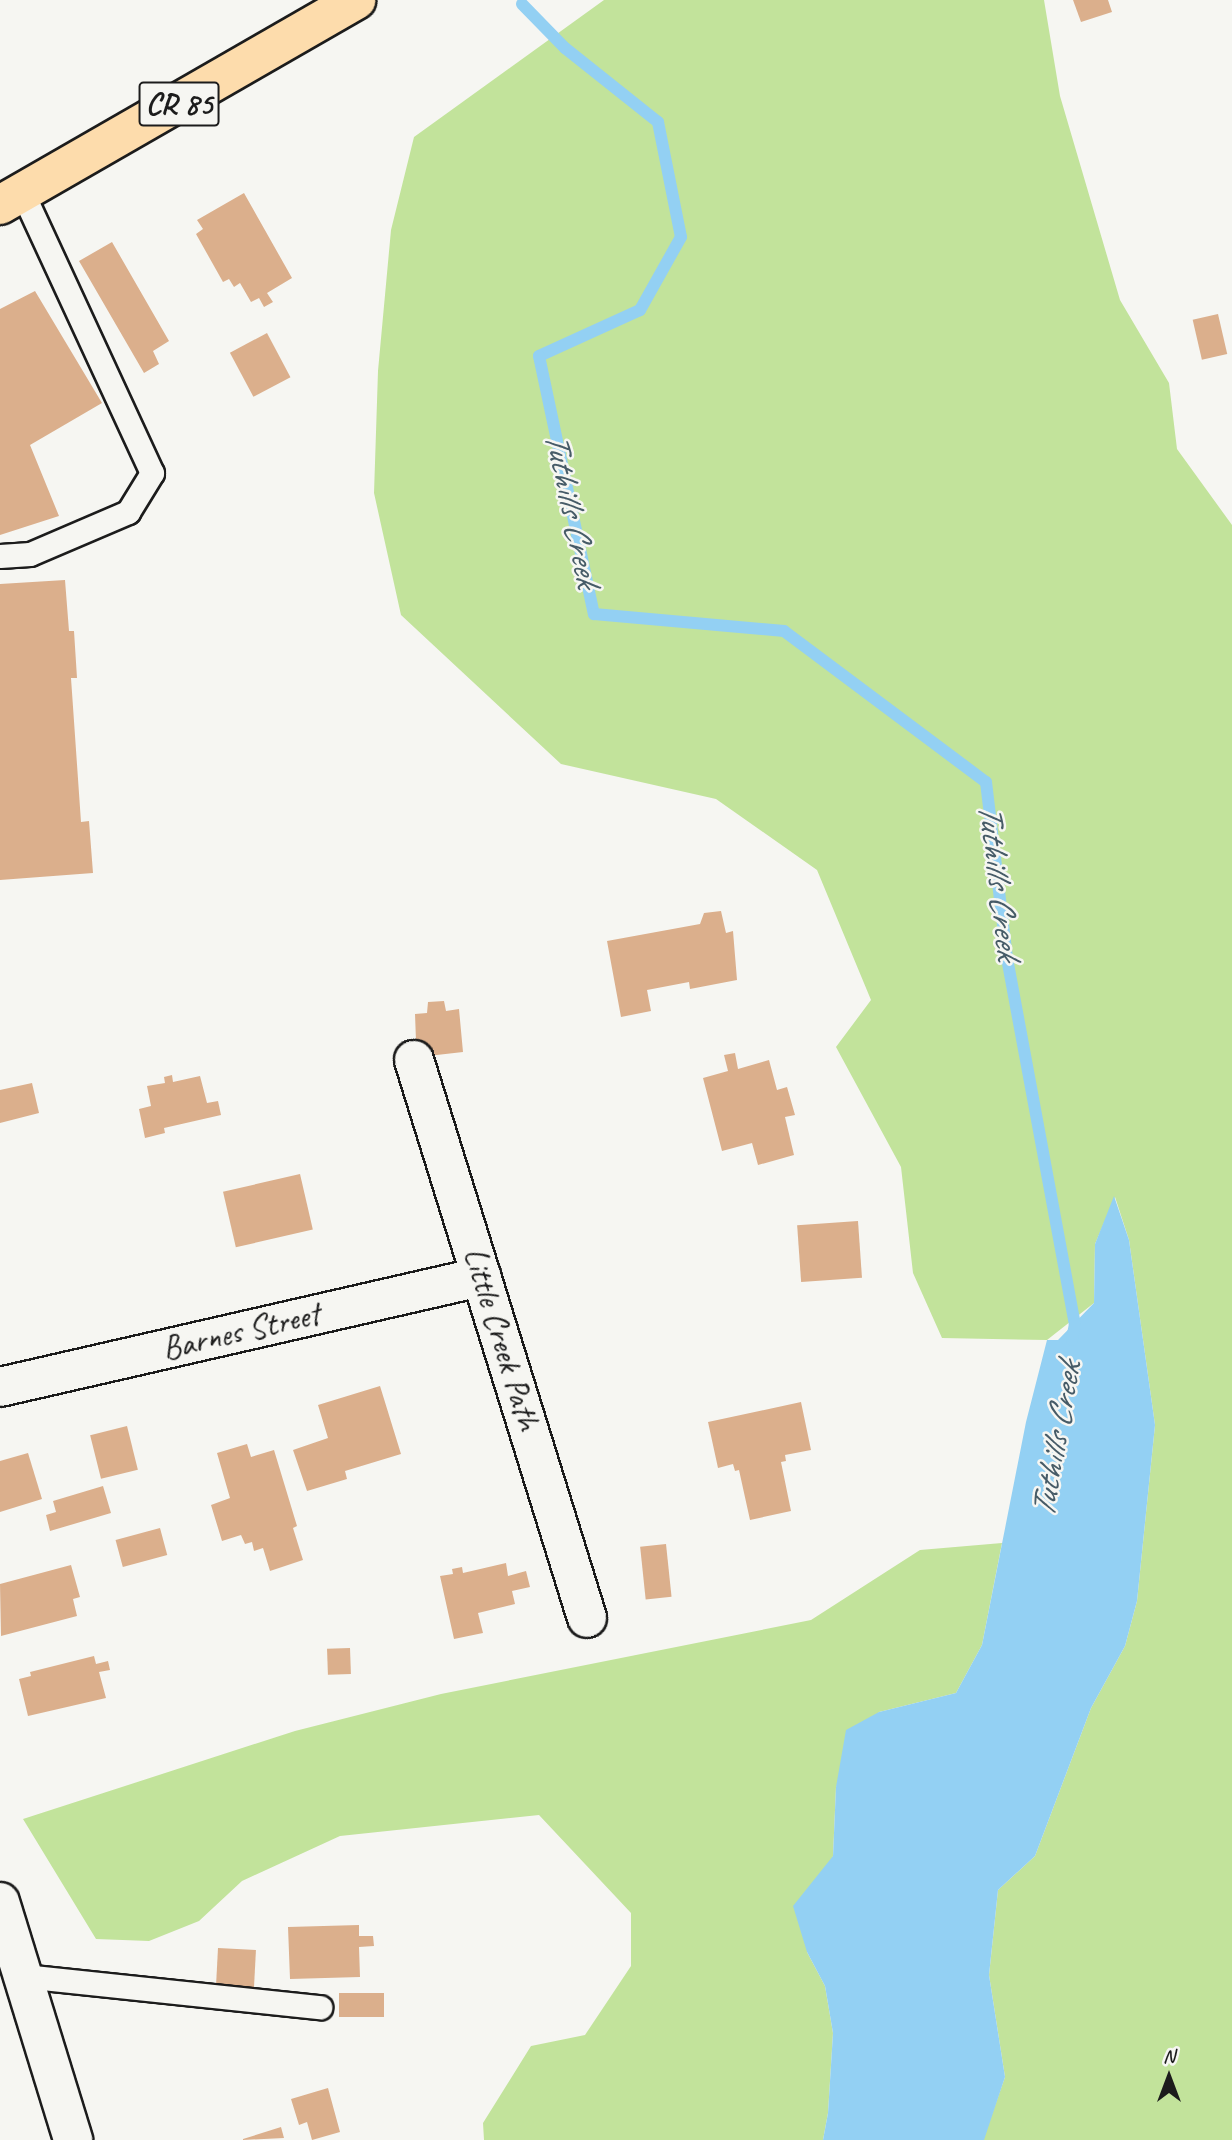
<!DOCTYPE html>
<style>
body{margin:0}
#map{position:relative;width:1232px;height:2140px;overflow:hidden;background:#f6f6f2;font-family:Caveat,sans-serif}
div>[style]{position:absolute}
.green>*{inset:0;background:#c2e39b}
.water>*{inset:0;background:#93d0f3}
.stream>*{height:12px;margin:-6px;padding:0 6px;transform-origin:6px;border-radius:6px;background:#93d0f3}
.building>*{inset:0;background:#dbaf8c;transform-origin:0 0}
.roads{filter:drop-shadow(2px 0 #1c1c1c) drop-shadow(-2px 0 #1c1c1c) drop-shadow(0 2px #1c1c1c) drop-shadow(0 -2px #1c1c1c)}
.service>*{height:23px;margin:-11.5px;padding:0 11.5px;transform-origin:11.5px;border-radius:11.5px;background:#f6f6f2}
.minor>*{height:38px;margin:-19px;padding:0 19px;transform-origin:19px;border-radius:19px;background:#f6f6f2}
.primary>*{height:38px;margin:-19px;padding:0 19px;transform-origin:19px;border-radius:19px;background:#fddcac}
span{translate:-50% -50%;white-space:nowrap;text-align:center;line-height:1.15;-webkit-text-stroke:5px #f6f6f2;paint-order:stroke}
.shield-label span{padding:2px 5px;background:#f6f6f2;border:2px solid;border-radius:5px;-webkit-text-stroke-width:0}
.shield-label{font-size:32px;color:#1c1c1c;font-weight:700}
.street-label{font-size:33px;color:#1c1c1c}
.water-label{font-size:35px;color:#465b67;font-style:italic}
.north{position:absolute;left:1134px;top:2042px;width:70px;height:70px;-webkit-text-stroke:5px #f6f6f2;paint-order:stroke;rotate:0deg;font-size:19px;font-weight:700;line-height:28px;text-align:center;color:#1c1c1c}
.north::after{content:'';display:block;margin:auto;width:24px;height:32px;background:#1c1c1c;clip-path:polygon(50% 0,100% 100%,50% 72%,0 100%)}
</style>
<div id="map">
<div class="green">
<div style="clip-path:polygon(604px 0,1044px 0,1060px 96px,1120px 300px,1169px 383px,1177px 449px,1232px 525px,1232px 2140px,983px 2140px,1005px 2077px,989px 1975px,998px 1890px,1035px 1856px,1091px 1708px,1125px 1646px,1137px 1601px,1155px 1425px,1129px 1240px,1115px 1197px,1095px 1244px,1094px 1303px,1047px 1340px,942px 1338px,913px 1273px,901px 1167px,836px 1047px,871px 1000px,817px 870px,716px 799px,561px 764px,401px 615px,374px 493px,378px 371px,391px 230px,414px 137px)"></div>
<div style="clip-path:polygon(1002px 1543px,982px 1645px,956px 1693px,879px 1712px,836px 1787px,833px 1856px,807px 1952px,825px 1986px,833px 2033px,828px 2113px,823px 2140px,484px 2140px,483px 2123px,531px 2046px,585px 2035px,631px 1966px,631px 1913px,539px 1815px,340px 1836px,242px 1881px,199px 1921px,149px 1941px,96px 1939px,23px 1819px,295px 1731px,441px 1694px,811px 1620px,920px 1550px)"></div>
</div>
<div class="water">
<div style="clip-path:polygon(1114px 1196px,1129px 1240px,1155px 1425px,1137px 1601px,1125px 1646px,1091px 1708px,1035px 1856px,998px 1890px,989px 1975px,1005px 2077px,984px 2140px,823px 2140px,828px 2113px,833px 2033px,825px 1986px,807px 1952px,793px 1906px,833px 1856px,836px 1787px,846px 1730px,879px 1712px,956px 1693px,982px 1645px,1026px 1422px,1047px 1340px,1058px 1340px,1094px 1303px,1095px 1244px)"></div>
</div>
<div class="stream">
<div style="left:522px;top:4px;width:62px;rotate:45.7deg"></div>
<div style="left:565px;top:48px;width:119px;rotate:38.5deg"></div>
<div style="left:658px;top:122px;width:117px;rotate:78.7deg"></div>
<div style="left:681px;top:237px;width:84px;rotate:119.3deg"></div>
<div style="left:640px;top:310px;width:111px;rotate:155.5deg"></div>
<div style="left:539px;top:356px;width:264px;rotate:78deg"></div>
<div style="left:594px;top:614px;width:191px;rotate:5.1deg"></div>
<div style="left:784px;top:631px;width:252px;rotate:36.8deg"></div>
<div style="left:986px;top:782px;width:177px;rotate:83.2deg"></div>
<div style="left:1007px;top:958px;width:372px;rotate:79.5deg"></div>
<div style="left:1075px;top:1324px;width:16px;rotate:101deg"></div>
</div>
<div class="building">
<div style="clip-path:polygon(1073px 0,1108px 0,1112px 12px,1081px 22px)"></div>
<div style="clip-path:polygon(244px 193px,292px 278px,267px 293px,273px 302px,264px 307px,259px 298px,251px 302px,240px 283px,234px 287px,229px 279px,223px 282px,196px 234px,203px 229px,197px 220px)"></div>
<div style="clip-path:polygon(112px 242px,169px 341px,153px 351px,159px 364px,144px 373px,79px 261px)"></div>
<div style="clip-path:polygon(35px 291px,102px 403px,30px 445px,59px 516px,0 535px,0 309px)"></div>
<div style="left:1218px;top:314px;width:41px;height:26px;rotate:77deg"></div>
<div style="left:267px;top:333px;width:50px;height:42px;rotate:62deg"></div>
<div style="clip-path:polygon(65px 580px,69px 631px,74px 631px,77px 678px,71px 678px,81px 822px,89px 821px,93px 873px,0 880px,0 584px)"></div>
<div style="clip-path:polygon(721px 911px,726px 933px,733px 931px,737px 980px,690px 989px,689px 982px,647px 990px,651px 1011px,621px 1017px,607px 941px,700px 924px,704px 913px)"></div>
<div style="clip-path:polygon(444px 1001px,446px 1011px,459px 1009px,463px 1052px,428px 1056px,401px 1051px,401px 1044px,416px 1041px,415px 1014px,427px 1013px,428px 1002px)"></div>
<div style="clip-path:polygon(735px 1053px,738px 1069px,769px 1060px,777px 1090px,787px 1087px,795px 1115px,785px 1117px,794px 1155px,758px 1165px,752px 1143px,722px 1151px,703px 1078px,728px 1071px,724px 1055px)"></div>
<div style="clip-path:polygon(172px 1075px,173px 1082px,200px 1076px,207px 1103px,218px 1101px,221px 1115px,164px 1128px,165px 1133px,145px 1138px,139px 1109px,151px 1106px,147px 1086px,165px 1083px,164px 1077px)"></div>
<div style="clip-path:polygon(32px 1083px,39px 1113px,0 1123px,0 1090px)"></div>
<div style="left:300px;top:1174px;width:57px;height:79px;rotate:77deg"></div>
<div style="left:858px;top:1221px;width:57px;height:61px;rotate:86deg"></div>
<div style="clip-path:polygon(380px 1386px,401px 1454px,345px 1471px,347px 1479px,307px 1491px,293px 1450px,328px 1438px,318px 1405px)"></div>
<div style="clip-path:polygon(801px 1402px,811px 1450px,785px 1455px,786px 1461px,781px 1462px,791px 1511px,750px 1520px,739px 1470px,735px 1471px,733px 1464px,718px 1468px,708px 1422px)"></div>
<div style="left:127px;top:1426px;width:45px;height:38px;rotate:76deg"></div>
<div style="clip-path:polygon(247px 1444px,251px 1457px,274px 1450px,297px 1526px,293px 1528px,303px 1560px,270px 1571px,263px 1548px,254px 1551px,252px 1542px,245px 1544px,241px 1535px,222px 1541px,211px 1505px,230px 1498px,217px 1453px)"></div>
<div style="clip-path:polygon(28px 1453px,42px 1499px,0 1512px,0 1461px)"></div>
<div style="clip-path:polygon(103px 1486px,111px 1513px,50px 1531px,46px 1515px,56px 1512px,53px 1501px)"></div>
<div style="left:160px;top:1528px;width:28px;height:46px;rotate:75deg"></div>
<div style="left:666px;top:1544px;width:53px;height:26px;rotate:84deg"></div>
<div style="clip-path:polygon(506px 1563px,508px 1576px,526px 1571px,530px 1587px,512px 1591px,515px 1604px,478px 1613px,483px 1633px,454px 1639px,440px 1576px,453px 1574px,452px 1569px,462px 1567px,463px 1573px)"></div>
<div style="clip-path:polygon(71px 1565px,80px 1597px,73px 1599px,77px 1616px,1px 1636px,0 1584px)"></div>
<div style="left:350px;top:1648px;width:26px;height:23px;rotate:88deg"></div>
<div style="clip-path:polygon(94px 1656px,96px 1664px,108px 1661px,110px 1670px,99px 1672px,106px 1698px,28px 1716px,19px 1679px,31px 1676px,30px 1672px)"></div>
<div style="clip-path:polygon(359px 1925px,359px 1936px,373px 1936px,374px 1946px,359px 1947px,360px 1977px,290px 1979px,288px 1927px)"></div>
<div style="left:218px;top:1948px;width:38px;height:39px;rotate:3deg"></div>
<div style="left:339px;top:1993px;width:45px;height:24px"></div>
<div style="clip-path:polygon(328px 2088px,340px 2132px,312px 2140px,307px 2122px,299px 2125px,291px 2099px)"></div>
<div style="clip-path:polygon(281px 2127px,284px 2138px,243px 2140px,243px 2139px)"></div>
</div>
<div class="roads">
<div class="service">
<div style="left:0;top:556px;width:30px;rotate:-4deg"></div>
<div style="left:30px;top:554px;width:107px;rotate:-23.2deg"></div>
<div style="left:128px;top:512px;width:46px;rotate:-58.4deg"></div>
<div style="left:152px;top:473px;width:310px;rotate:-114.8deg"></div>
<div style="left:23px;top:1976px;width:299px;rotate:6deg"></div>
</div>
<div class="minor">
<div style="left:414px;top:1060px;width:584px;rotate:72.77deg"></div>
<div style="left:0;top:1387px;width:494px;rotate:-12.9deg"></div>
<div style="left:0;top:1902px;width:249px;rotate:72.9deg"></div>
</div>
<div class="primary">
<div style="left:0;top:205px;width:411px;rotate:-29.9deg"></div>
</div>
</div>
<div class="shield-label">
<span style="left:179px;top:104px">CR 85</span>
</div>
<div class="street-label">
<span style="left:241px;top:1332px;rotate:-13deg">Barnes Street</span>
<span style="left:501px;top:1339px;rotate:73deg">Little Creek Path</span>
</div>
<div class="water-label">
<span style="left:572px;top:509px;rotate:78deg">Tuthills Creek</span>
<span style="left:999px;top:881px;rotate:83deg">Tuthills Creek</span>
<span style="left:1056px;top:1440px;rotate:-80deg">Tuthills Creek</span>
</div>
<div class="north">N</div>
</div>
